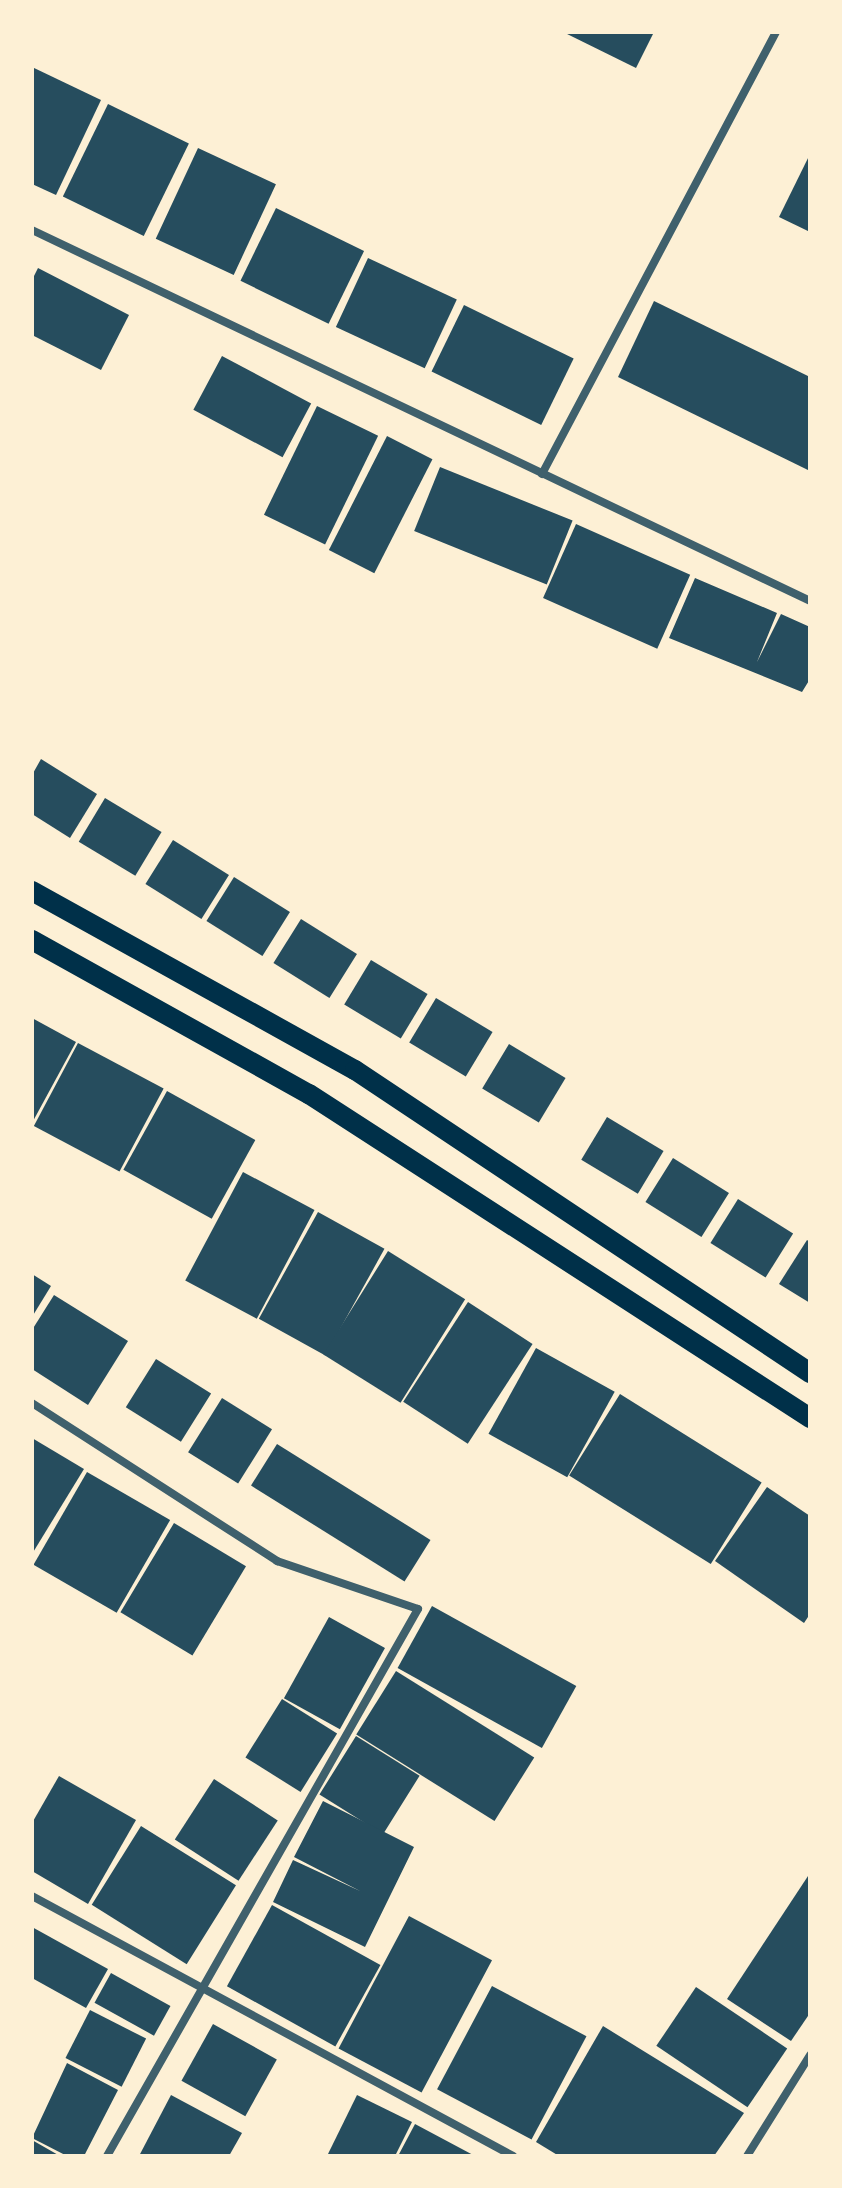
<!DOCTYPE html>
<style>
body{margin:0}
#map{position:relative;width:842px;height:2188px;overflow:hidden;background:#fdf0d5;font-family:Arial,sans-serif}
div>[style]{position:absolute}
.building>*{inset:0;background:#264d5e;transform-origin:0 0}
.minor>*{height:8px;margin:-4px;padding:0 4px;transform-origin:4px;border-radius:4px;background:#3f606c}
.primary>*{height:20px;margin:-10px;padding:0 10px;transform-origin:10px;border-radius:10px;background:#003049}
span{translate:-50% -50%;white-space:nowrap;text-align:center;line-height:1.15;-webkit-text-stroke:7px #fdf0d5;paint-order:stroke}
.frame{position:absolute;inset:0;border:34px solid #fdf0d5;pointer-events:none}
</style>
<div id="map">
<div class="building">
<div style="clip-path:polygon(563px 32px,654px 32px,636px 68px)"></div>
<div style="clip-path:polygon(32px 67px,101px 100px,56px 195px,32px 184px)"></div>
<div style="left:108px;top:104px;width:90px;height:103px;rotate:26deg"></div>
<div style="left:198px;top:148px;width:86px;height:100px;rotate:25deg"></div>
<div style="clip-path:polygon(810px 154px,810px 232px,779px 217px)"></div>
<div style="left:276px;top:208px;width:98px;height:81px;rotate:26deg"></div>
<div style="left:368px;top:258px;width:98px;height:76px;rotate:25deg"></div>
<div style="clip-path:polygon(38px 268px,129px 315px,101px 370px,32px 335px,32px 280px)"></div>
<div style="clip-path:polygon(654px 301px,810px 377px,810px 471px,618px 377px)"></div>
<div style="left:464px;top:305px;width:122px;height:74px;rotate:26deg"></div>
<div style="left:222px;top:356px;width:101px;height:61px;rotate:28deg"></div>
<div style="left:317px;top:406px;width:68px;height:121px;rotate:26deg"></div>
<div style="left:387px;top:436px;width:51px;height:128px;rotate:27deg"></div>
<div style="left:440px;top:467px;width:143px;height:69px;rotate:22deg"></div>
<div style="left:576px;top:524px;width:125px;height:81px;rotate:24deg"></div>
<div style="clip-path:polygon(695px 578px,777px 613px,757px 662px,781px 614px,810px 627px,810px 679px,802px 692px,669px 638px)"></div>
<div style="clip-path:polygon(41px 759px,97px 794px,70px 838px,32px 814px,32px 775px)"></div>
<div style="left:105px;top:798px;width:66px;height:51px;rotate:31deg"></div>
<div style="left:173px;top:840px;width:66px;height:52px;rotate:32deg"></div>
<div style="left:234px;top:877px;width:66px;height:52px;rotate:32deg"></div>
<div style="left:301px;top:919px;width:66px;height:52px;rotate:32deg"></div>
<div style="left:371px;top:960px;width:66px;height:52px;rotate:31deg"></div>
<div style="left:436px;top:998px;width:66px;height:52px;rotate:31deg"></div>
<div style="clip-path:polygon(32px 1018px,76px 1042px,32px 1123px)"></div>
<div style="left:78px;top:1043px;width:97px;height:94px;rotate:28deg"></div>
<div style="left:509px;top:1044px;width:66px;height:52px;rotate:31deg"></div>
<div style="left:167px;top:1091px;width:101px;height:90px;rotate:29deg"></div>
<div style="left:607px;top:1117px;width:66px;height:50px;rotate:31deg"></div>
<div style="left:673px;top:1158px;width:66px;height:52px;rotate:32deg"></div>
<div style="left:243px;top:1172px;width:81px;height:123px;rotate:28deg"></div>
<div style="left:738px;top:1199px;width:65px;height:52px;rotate:32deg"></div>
<div style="left:318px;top:1212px;width:76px;height:122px;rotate:29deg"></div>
<div style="clip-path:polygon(807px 1240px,810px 1242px,810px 1303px,779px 1284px)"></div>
<div style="left:388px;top:1251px;width:91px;height:122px;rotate:32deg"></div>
<div style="clip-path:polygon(32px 1274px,51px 1286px,32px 1317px)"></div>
<div style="clip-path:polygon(54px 1295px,128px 1341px,88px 1405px,32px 1369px,32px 1330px)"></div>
<div style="left:468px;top:1302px;width:77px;height:119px;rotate:33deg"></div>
<div style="left:536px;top:1348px;width:90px;height:98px;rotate:29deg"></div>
<div style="left:156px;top:1359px;width:65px;height:57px;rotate:32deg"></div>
<div style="left:620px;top:1394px;width:167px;height:96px;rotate:32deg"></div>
<div style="left:222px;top:1398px;width:59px;height:64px;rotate:32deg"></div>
<div style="clip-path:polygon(32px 1438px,84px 1469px,32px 1554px)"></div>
<div style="left:277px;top:1444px;width:181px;height:49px;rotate:32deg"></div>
<div style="left:87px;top:1472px;width:96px;height:107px;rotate:30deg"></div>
<div style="clip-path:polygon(767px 1487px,810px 1516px,810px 1614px,804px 1623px,715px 1561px)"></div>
<div style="left:174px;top:1523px;width:84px;height:104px;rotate:31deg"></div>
<div style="left:432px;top:1606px;width:165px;height:71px;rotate:29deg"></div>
<div style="left:329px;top:1617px;width:64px;height:93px;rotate:29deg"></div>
<div style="left:396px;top:1671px;width:163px;height:75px;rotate:32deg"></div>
<div style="left:282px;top:1699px;width:65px;height:69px;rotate:32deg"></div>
<div style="left:356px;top:1736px;width:75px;height:69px;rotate:32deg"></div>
<div style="clip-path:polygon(59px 1776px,136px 1820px,88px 1904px,32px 1871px,32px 1823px)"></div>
<div style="left:214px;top:1779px;width:76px;height:72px;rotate:33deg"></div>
<div style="clip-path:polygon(323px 1801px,414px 1847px,365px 1947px,273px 1902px,293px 1860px,360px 1891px,294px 1857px)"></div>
<div style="left:141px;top:1826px;width:112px;height:93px;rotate:32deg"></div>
<div style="clip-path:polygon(810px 1873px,810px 2013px,791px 2041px,727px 1999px)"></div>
<div style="left:272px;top:1905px;width:124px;height:93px;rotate:29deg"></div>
<div style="left:409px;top:1916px;width:94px;height:150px;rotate:28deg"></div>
<div style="clip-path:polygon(32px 1927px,108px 1969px,86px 2008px,32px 1978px)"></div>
<div style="left:111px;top:1973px;width:68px;height:34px;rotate:29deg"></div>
<div style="left:492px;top:1986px;width:107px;height:117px;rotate:28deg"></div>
<div style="left:696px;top:1987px;width:110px;height:71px;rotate:34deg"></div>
<div style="left:90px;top:2010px;width:63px;height:54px;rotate:27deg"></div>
<div style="left:213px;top:2024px;width:73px;height:65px;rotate:29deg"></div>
<div style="clip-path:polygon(603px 2026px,744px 2113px,714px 2156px,559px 2156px,536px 2142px)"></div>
<div style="clip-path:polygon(67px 2063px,118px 2090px,84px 2156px,67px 2156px,32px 2138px)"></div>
<div style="clip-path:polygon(171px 2095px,242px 2133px,229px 2156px,139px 2156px)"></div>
<div style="clip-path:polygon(357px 2095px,412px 2122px,395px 2156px,327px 2156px)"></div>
<div style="clip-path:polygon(415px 2124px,475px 2156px,398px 2156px)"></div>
<div style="clip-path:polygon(32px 2140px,60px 2156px,32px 2156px)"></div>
</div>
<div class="minor">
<div style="left:32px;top:230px;width:862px;rotate:25.49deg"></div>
<div style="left:542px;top:474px;width:500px;rotate:-62.1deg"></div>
<div style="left:32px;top:1403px;width:292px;rotate:32.8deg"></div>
<div style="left:277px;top:1561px;width:149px;rotate:18.8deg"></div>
<div style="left:418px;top:1609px;width:629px;rotate:119.62deg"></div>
<div style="left:32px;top:1896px;width:547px;rotate:28.39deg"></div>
<div style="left:747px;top:2156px;width:119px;rotate:-58deg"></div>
</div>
<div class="primary">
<div style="left:32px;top:891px;width:369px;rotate:29deg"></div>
<div style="left:355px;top:1070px;width:547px;rotate:33.66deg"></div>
<div style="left:32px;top:940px;width:317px;rotate:29.1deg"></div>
<div style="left:309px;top:1094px;width:597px;rotate:32.89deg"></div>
</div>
<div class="frame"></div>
</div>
